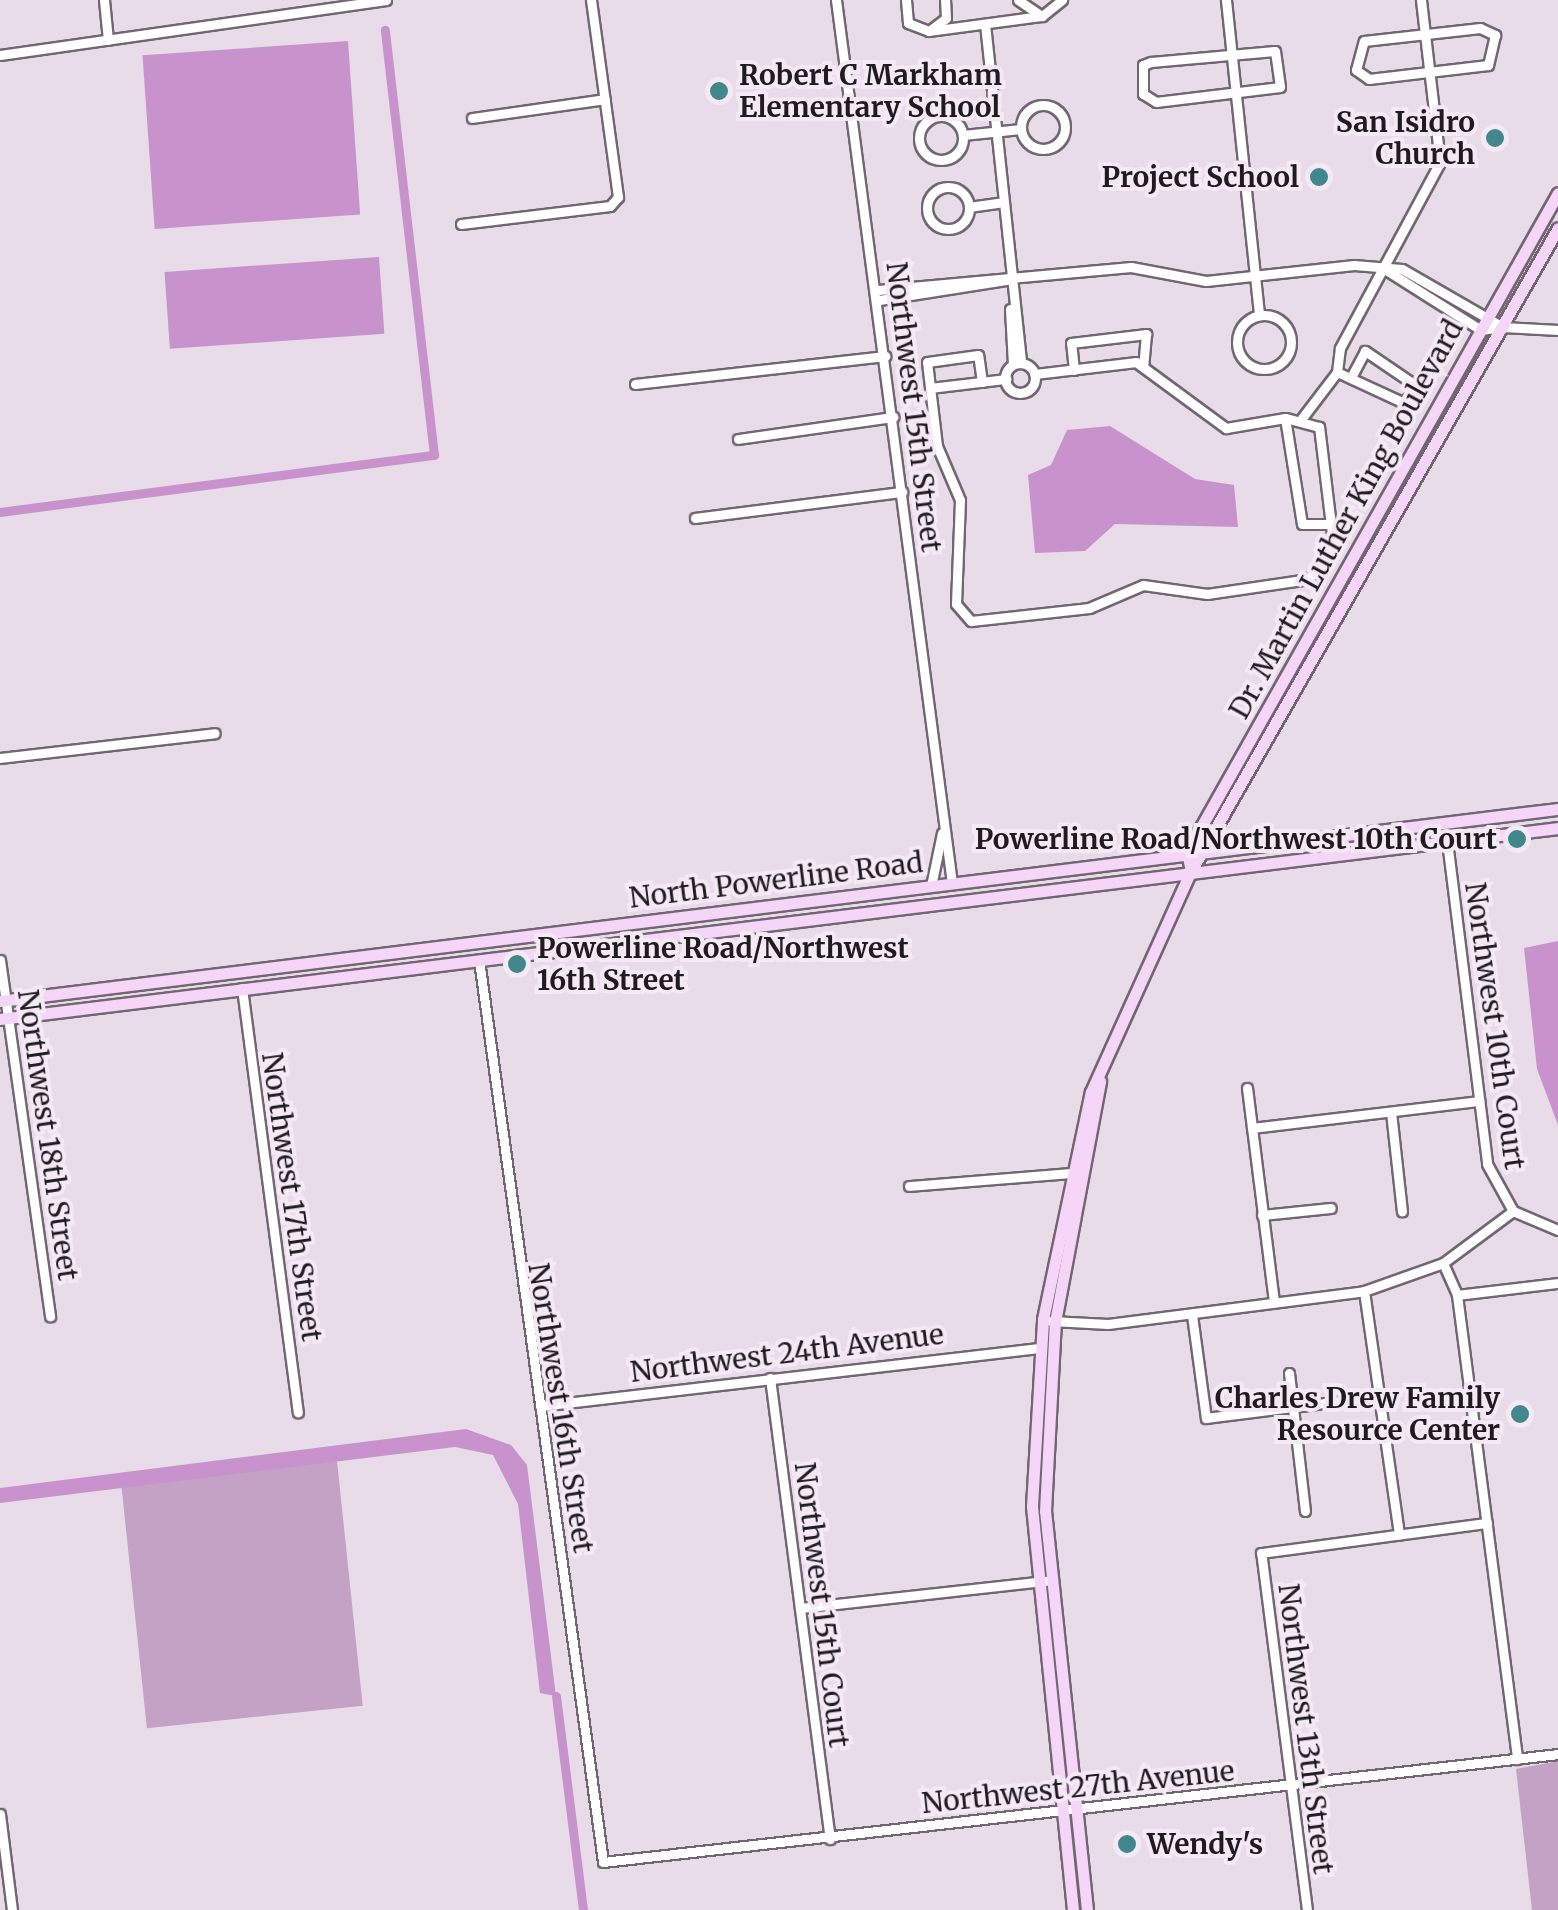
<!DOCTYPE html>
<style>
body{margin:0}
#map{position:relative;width:1558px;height:1910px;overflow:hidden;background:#e8dce9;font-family:Merriweather,serif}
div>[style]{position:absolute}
.green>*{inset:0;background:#c3a2c6;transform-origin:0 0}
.water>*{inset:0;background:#c893cc;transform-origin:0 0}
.canal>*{height:9px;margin:-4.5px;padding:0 4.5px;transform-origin:4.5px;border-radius:4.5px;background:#c893cc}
.roads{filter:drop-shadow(2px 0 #716672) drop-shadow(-2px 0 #716672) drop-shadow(0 2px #716672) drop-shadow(0 -2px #716672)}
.minor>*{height:9px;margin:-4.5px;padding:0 4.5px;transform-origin:4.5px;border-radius:4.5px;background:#fff}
.minor>.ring{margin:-4.5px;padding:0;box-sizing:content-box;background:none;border:9px solid #fff;border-radius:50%}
.major>*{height:11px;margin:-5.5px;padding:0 5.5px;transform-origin:5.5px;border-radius:5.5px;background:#f5d5f8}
.dots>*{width:28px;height:28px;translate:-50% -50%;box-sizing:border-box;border:5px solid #f5e9f6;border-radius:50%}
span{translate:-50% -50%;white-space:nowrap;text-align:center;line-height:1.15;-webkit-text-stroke:8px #f5e9f6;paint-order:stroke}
.poi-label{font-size:28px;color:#1f1b1f;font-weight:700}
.left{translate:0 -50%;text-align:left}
.right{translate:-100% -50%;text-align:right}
.street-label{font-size:28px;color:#1f1b1f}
</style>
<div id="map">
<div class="green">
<div style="left:337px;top:1461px;width:246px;height:217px;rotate:84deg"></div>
<div style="clip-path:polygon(1558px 1761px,1558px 1910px,1532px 1910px,1516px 1769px)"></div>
</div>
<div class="water">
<div style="left:348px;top:41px;width:174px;height:206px;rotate:86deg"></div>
<div style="left:379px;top:257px;width:77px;height:215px;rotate:86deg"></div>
<div style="clip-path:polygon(1110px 426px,1195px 479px,1234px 485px,1238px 527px,1115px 524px,1085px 551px,1035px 553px,1028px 475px,1051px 465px,1067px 430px)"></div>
<div style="clip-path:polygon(1558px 941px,1558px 1125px,1537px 1069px,1524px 948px)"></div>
<div style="clip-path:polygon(466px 1429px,511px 1445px,527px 1465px,556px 1696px,540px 1693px,518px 1504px,493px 1455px,455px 1447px,0 1503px,0 1488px)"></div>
</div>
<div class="canal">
<div style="left:0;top:512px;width:438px;rotate:-7.5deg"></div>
<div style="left:434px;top:455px;width:428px;rotate:-96.6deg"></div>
<div style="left:556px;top:1696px;width:216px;rotate:82.8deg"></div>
</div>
<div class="roads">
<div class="minor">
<div style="left:104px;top:0;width:40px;rotate:84.3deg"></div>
<div style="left:836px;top:0;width:891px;rotate:82.52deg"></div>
<div style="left:906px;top:0;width:23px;rotate:85deg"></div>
<div style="left:908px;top:23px;width:22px;rotate:21deg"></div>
<div style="left:929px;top:31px;width:21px;rotate:-37deg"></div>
<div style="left:946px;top:18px;width:18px;rotate:-93deg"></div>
<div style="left:1018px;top:0;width:29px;rotate:34deg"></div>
<div style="left:1042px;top:16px;width:26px;rotate:-39deg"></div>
<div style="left:1226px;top:0;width:317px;rotate:84deg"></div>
<div style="left:985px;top:24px;width:341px;rotate:83.9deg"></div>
<div style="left:1480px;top:28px;width:17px;rotate:25deg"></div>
<div style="left:1495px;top:35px;width:31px;rotate:103deg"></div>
<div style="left:1488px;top:65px;width:120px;rotate:173.3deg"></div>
<div style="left:1369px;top:79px;width:16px;rotate:-145deg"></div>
<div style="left:1356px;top:70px;width:30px;rotate:-75deg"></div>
<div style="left:1364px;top:41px;width:117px;rotate:-6.4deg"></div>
<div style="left:929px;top:31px;width:114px;rotate:-7.6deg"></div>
<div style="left:1275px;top:51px;width:36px;rotate:82deg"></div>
<div style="left:1280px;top:87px;width:125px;rotate:173.1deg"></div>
<div style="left:1156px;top:102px;width:15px;rotate:-148deg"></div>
<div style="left:1143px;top:94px;width:29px;rotate:-90deg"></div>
<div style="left:1143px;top:65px;width:9px;rotate:-21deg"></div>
<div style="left:1151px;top:62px;width:124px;rotate:-5.1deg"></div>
<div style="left:0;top:55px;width:390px;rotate:-8.1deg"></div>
<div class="ring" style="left:1021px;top:105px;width:35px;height:35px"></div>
<div class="ring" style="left:919px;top:116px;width:35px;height:35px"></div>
<div style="left:472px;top:118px;width:134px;rotate:-8.1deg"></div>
<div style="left:963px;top:135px;width:58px;rotate:-5.9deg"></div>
<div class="ring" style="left:927px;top:187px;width:33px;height:33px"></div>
<div style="left:969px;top:207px;width:30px;rotate:-8deg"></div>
<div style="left:461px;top:224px;width:150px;rotate:-6.9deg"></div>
<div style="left:610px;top:206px;width:12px;rotate:-48deg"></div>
<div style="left:618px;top:197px;width:199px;rotate:-97.8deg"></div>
<div style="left:1386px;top:270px;width:112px;rotate:32.3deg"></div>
<div style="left:1481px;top:330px;width:21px;rotate:-8deg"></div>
<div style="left:878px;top:290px;width:254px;rotate:-5.2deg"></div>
<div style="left:1131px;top:267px;width:76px;rotate:10.6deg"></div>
<div style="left:1206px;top:281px;width:149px;rotate:-6.2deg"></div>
<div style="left:1354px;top:265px;width:48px;rotate:4.8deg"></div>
<div style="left:1402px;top:269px;width:116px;rotate:29.9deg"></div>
<div style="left:1503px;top:327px;width:55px;rotate:3.1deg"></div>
<div style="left:879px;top:300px;width:130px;rotate:-8.9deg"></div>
<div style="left:1010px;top:309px;width:55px;rotate:86.9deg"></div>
<div class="ring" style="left:1237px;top:315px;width:45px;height:45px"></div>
<div class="ring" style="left:1005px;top:363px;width:21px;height:21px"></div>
<div style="left:1074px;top:370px;width:27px;rotate:-96deg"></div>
<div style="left:1071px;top:343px;width:76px;rotate:-6.8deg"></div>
<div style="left:1146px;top:334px;width:33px;rotate:95deg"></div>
<div style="left:1337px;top:372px;width:24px;rotate:-83deg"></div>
<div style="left:1340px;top:348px;width:211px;rotate:-61.7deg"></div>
<div style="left:1440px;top:162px;width:163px;rotate:-96.7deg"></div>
<div style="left:1035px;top:374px;width:102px;rotate:-6.8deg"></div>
<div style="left:1136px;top:362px;width:112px;rotate:36.3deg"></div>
<div style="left:1226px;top:428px;width:60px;rotate:-9.6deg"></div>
<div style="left:1285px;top:418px;width:107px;rotate:80.9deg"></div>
<div style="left:1302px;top:524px;width:29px"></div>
<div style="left:982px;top:382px;width:27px;rotate:-98deg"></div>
<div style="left:978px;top:355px;width:51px;rotate:172.2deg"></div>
<div style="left:927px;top:362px;width:85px;rotate:83.2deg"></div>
<div style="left:937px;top:446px;width:59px;rotate:66.9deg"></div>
<div style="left:960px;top:500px;width:104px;rotate:92.2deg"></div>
<div style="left:956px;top:604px;width:23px;rotate:49deg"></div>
<div style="left:971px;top:621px;width:119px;rotate:-6.3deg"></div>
<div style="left:1089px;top:608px;width:59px;rotate:-23.1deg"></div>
<div style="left:1143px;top:585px;width:65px;rotate:8deg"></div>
<div style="left:1207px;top:594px;width:103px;rotate:-8.4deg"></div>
<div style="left:1309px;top:579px;width:44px;rotate:-57deg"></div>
<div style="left:1333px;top:542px;width:116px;rotate:-96.9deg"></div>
<div style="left:1319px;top:427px;width:35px;rotate:-165deg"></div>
<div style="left:635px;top:384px;width:252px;rotate:-6.4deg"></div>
<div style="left:930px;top:388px;width:77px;rotate:-6.8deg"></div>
<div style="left:1302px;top:418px;width:58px;rotate:-52.7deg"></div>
<div style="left:1337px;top:372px;width:72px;rotate:24.8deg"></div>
<div style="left:1402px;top:402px;width:23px;rotate:-34deg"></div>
<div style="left:1421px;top:389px;width:68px;rotate:-145.8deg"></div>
<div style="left:1365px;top:351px;width:27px;rotate:118deg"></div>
<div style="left:738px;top:439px;width:157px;rotate:-8.1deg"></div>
<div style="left:695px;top:518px;width:209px;rotate:-7.2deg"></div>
<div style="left:0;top:758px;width:216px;rotate:-6.6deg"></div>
<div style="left:1447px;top:841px;width:325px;rotate:82.9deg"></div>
<div style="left:1487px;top:1164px;width:54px;rotate:61deg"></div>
<div style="left:1513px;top:1211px;width:49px;rotate:22.9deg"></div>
<div style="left:931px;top:886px;width:54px;rotate:-78.3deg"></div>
<div style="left:0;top:960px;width:360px;rotate:82deg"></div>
<div style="left:479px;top:960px;width:910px;rotate:82.17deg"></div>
<div style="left:603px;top:1862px;width:961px;rotate:-6.45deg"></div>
<div style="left:242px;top:988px;width:428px;rotate:82.5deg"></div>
<div style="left:1247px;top:1088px;width:216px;rotate:82.8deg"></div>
<div style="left:1391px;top:1112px;width:100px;rotate:83.7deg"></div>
<div style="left:1252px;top:1128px;width:229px;rotate:-6.8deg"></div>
<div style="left:909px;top:1186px;width:161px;rotate:-4.6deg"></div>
<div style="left:1262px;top:1215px;width:69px;rotate:-5.8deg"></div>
<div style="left:1443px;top:1263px;width:35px;rotate:66deg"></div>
<div style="left:1457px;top:1295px;width:468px;rotate:82.6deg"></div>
<div style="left:1364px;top:1291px;width:246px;rotate:81.8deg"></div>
<div style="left:1457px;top:1295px;width:102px;rotate:-6.8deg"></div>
<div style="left:1192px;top:1315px;width:104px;rotate:82.3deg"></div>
<div style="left:1206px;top:1418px;width:176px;rotate:-7.2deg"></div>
<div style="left:1051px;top:1321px;width:57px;rotate:3deg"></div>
<div style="left:1108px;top:1324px;width:258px;rotate:-7.3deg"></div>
<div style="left:1364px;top:1291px;width:84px;rotate:-19.5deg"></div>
<div style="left:1443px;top:1263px;width:87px;rotate:-36.6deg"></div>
<div style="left:1289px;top:1373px;width:139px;rotate:83.4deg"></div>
<div style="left:770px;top:1378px;width:465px;rotate:82.6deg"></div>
<div style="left:540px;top:1406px;width:502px;rotate:-6.63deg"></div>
<div style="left:800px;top:1608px;width:247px;rotate:-6.3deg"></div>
<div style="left:0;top:1814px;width:97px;rotate:82.9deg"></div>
<div style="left:1307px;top:1910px;width:360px;rotate:-97.3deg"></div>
<div style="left:1261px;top:1553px;width:228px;rotate:-7.6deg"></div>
</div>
<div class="major">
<div style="left:1191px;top:871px;width:19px;rotate:-102deg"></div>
<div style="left:1187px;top:852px;width:756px;rotate:-60.62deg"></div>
<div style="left:0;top:1001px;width:1570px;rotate:-7.03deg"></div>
<div style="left:0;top:1019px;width:1570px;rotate:-6.99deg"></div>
<div style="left:1073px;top:1910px;width:406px;rotate:-95.8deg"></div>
<div style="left:1032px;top:1506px;width:187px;rotate:-86.6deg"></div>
<div style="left:1043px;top:1319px;width:232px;rotate:-78.1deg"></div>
<div style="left:1091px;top:1092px;width:243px;rotate:-65.7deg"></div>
<div style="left:1191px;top:871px;width:740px;rotate:-60.28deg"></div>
<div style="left:1087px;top:1910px;width:401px;rotate:-96deg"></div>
<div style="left:1045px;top:1511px;width:189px;rotate:-87deg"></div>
<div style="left:1055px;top:1322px;width:245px;rotate:-79.4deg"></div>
</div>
</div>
<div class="dots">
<div style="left:719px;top:91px;background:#40888b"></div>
<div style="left:1495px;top:138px;background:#40888b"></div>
<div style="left:1319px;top:177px;background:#40888b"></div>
<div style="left:1517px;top:839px;background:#40888b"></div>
<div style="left:517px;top:964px;background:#40888b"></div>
<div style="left:1520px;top:1414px;background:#40888b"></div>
<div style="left:1127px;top:1844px;background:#40888b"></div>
</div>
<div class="poi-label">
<span class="left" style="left:739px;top:91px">Robert C Markham<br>Elementary School</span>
<span class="right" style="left:1475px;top:138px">San Isidro<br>Church</span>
<span class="right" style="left:1299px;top:177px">Project School</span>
<span class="right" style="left:1497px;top:839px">Powerline Road/Northwest 10th Court</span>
<span class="left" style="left:537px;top:964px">Powerline Road/Northwest<br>16th Street</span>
<span class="right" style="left:1500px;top:1414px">Charles Drew Family<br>Resource Center</span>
<span class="left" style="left:1147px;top:1844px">Wendy's</span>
</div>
<div class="street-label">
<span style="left:914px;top:407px;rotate:83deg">Northwest 15th Street</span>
<span style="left:1346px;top:519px;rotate:-61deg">Dr. Martin Luther King Boulevard</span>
<span style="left:776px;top:880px;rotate:-7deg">North Powerline Road</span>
<span style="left:1495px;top:1026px;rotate:82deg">Northwest 10th Court</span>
<span style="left:48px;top:1135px;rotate:82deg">Northwest 18th Street</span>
<span style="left:292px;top:1197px;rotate:82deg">Northwest 17th Street</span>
<span style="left:787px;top:1353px;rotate:-7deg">Northwest 24th Avenue</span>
<span style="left:561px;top:1408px;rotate:81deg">Northwest 16th Street</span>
<span style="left:822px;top:1605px;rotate:83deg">Northwest 15th Court</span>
<span style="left:1306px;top:1729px;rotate:83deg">Northwest 13th Street</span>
<span style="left:1078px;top:1787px;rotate:-6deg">Northwest 27th Avenue</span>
</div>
</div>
